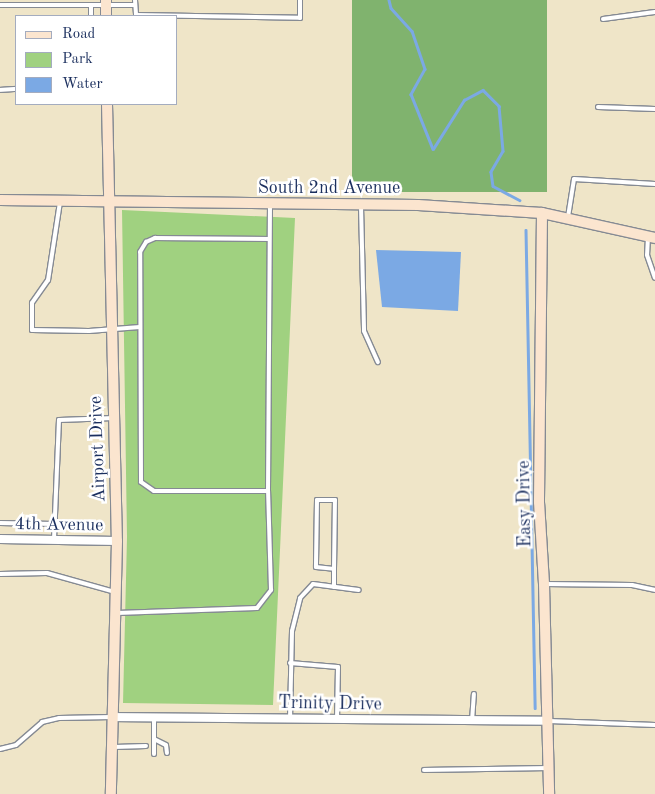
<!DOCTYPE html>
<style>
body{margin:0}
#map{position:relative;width:655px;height:794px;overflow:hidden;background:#efe5c8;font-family:"Old Standard TT",serif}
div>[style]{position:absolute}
.green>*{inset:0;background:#a0d180}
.forest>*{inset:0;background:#80b36e;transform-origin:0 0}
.water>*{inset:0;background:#7ba9e4}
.stream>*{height:2.5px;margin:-1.25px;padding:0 1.25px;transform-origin:1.25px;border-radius:1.25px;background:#7ba9e4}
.roads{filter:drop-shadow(1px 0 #858a93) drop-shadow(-1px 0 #858a93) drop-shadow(0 1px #858a93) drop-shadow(0 -1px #858a93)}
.lane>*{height:4px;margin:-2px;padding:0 2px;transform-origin:2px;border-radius:2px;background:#fff}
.street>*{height:8px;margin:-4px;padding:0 4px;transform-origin:4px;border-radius:4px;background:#fff}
.secondary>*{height:10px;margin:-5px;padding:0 5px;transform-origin:5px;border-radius:5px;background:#fbe5cf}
span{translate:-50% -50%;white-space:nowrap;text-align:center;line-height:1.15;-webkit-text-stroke:5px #fff;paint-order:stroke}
.street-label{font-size:18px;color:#1b2f5e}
.legend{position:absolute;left:15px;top:15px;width:162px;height:90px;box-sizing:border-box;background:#fff;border:1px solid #a4acbf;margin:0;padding:6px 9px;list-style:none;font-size:15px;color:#1b2f5e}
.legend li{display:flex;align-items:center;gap:10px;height:25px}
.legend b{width:25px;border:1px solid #a4acbf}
</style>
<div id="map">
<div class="green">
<div style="clip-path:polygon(122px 210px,295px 218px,273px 705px,123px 703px,127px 537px)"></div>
</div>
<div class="forest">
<div style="left:352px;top:0;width:195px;height:192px"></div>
</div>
<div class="water">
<div style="clip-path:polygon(376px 250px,461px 252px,458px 311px,382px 307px)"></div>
</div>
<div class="stream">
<div style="left:389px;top:0;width:8px;rotate:76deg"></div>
<div style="left:391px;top:8px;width:31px;rotate:48deg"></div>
<div style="left:412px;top:31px;width:40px;rotate:71.1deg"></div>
<div style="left:425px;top:69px;width:29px;rotate:119deg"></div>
<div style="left:411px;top:94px;width:59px;rotate:68.2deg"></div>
<div style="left:433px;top:149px;width:58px;rotate:-57.7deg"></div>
<div style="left:464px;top:100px;width:21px;rotate:-28deg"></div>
<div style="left:483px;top:90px;width:23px;rotate:45deg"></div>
<div style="left:499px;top:106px;width:45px;rotate:84.9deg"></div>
<div style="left:503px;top:151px;width:24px;rotate:120deg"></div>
<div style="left:491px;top:172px;width:14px;rotate:82deg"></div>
<div style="left:493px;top:186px;width:30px;rotate:28deg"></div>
<div style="left:526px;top:230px;width:478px;rotate:88.9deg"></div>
</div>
<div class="roads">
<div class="lane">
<div style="left:135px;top:0;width:15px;rotate:86deg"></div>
<div style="left:136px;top:15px;width:164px;rotate:1deg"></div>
<div style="left:300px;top:18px;width:18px;rotate:-90deg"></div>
<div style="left:0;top:5px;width:135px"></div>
<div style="left:91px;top:16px;width:11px;rotate:-90deg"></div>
<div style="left:603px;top:19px;width:52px;rotate:-7.7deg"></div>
<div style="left:0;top:90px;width:16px;rotate:-4deg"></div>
<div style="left:598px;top:107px;width:57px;rotate:2deg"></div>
<div style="left:60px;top:202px;width:79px;rotate:98.7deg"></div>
<div style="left:48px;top:280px;width:28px;rotate:125deg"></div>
<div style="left:32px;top:303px;width:27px;rotate:90deg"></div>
<div style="left:32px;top:330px;width:57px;rotate:1deg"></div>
<div style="left:89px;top:331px;width:51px;rotate:-4.5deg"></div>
<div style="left:361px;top:206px;width:125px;rotate:88.6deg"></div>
<div style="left:364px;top:331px;width:34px;rotate:66deg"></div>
<div style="left:568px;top:217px;width:38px;rotate:-81deg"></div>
<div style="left:574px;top:179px;width:81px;rotate:3.5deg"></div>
<div style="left:648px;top:237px;width:18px;rotate:93deg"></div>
<div style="left:647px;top:255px;width:24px;rotate:71deg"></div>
<div style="left:268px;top:491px;width:114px;rotate:180deg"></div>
<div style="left:154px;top:491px;width:16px;rotate:-145deg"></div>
<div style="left:141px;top:482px;width:230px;rotate:-90.2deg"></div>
<div style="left:140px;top:252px;width:12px;rotate:-59deg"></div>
<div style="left:146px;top:242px;width:10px;rotate:-24deg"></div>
<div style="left:155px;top:238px;width:114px;rotate:0.5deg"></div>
<div style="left:0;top:523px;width:54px;rotate:1.1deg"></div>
<div style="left:54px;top:539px;width:119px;rotate:-87.6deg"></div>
<div style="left:59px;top:420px;width:55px;rotate:-2.1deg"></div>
<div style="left:0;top:574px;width:47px;rotate:-1.2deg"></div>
<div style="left:47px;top:573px;width:71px;rotate:15.6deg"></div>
<div style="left:545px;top:584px;width:87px;rotate:0.7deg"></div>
<div style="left:632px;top:585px;width:24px;rotate:12deg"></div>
<div style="left:334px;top:587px;width:18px;rotate:-90deg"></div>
<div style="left:334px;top:569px;width:69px;rotate:-89.2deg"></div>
<div style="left:335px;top:500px;width:18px;rotate:180deg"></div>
<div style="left:317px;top:500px;width:67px;rotate:90.9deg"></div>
<div style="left:316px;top:567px;width:18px;rotate:6deg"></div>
<div style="left:117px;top:613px;width:140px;rotate:-2deg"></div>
<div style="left:257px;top:608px;width:23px;rotate:-52deg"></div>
<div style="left:271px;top:590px;width:99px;rotate:-91.7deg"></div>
<div style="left:268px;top:491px;width:287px;rotate:-89.6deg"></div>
<div style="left:290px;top:663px;width:48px;rotate:4.8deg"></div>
<div style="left:338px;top:667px;width:52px;rotate:91.1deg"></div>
<div style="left:290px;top:719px;width:88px;rotate:-88.7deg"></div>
<div style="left:292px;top:631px;width:34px;rotate:-76deg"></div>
<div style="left:300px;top:598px;width:19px;rotate:-47deg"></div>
<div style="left:313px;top:584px;width:46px;rotate:7.4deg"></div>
<div style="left:472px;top:721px;width:27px;rotate:-86deg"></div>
<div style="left:549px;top:721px;width:106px;rotate:2.2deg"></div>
<div style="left:154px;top:739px;width:13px;rotate:27deg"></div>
<div style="left:166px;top:745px;width:8px;rotate:83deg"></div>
<div style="left:114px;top:747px;width:32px;rotate:-2deg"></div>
<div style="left:0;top:749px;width:16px;rotate:-14deg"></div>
<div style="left:16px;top:745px;width:35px;rotate:-41deg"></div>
<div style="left:42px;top:722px;width:17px;rotate:-13deg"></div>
<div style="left:59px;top:718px;width:53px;rotate:-1.1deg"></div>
<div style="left:154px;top:754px;width:37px;rotate:-90deg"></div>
<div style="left:424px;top:770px;width:124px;rotate:-0.9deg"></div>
</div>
<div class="street">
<div style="left:0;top:539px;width:117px;rotate:1deg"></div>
<div style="left:112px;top:717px;width:435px;rotate:0.5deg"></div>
</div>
<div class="secondary">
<div style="left:106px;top:0;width:16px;rotate:90deg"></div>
<div style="left:107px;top:104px;width:437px;rotate:88.7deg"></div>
<div style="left:117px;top:541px;width:253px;rotate:91.4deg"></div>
<div style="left:0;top:200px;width:418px;rotate:0.7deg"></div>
<div style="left:418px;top:205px;width:124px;rotate:3.7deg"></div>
<div style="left:542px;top:213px;width:116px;rotate:12.5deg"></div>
<div style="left:542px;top:213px;width:289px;rotate:90.6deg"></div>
<div style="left:539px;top:502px;width:82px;rotate:86.5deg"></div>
<div style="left:544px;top:584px;width:210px;rotate:88.6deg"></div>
</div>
</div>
<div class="street-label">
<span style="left:329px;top:188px">South 2nd Avenue</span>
<span style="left:98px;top:449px;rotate:-92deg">Airport Drive</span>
<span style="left:525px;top:504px;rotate:-91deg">Easy Drive</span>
<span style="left:59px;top:525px;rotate:1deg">4th Avenue</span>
<span style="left:330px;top:704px;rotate:1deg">Trinity Drive</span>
</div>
<ul class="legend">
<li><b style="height:6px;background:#fbe5cf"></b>Road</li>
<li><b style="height:14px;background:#a0d180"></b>Park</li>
<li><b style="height:14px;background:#7ba9e4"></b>Water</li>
</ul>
</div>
